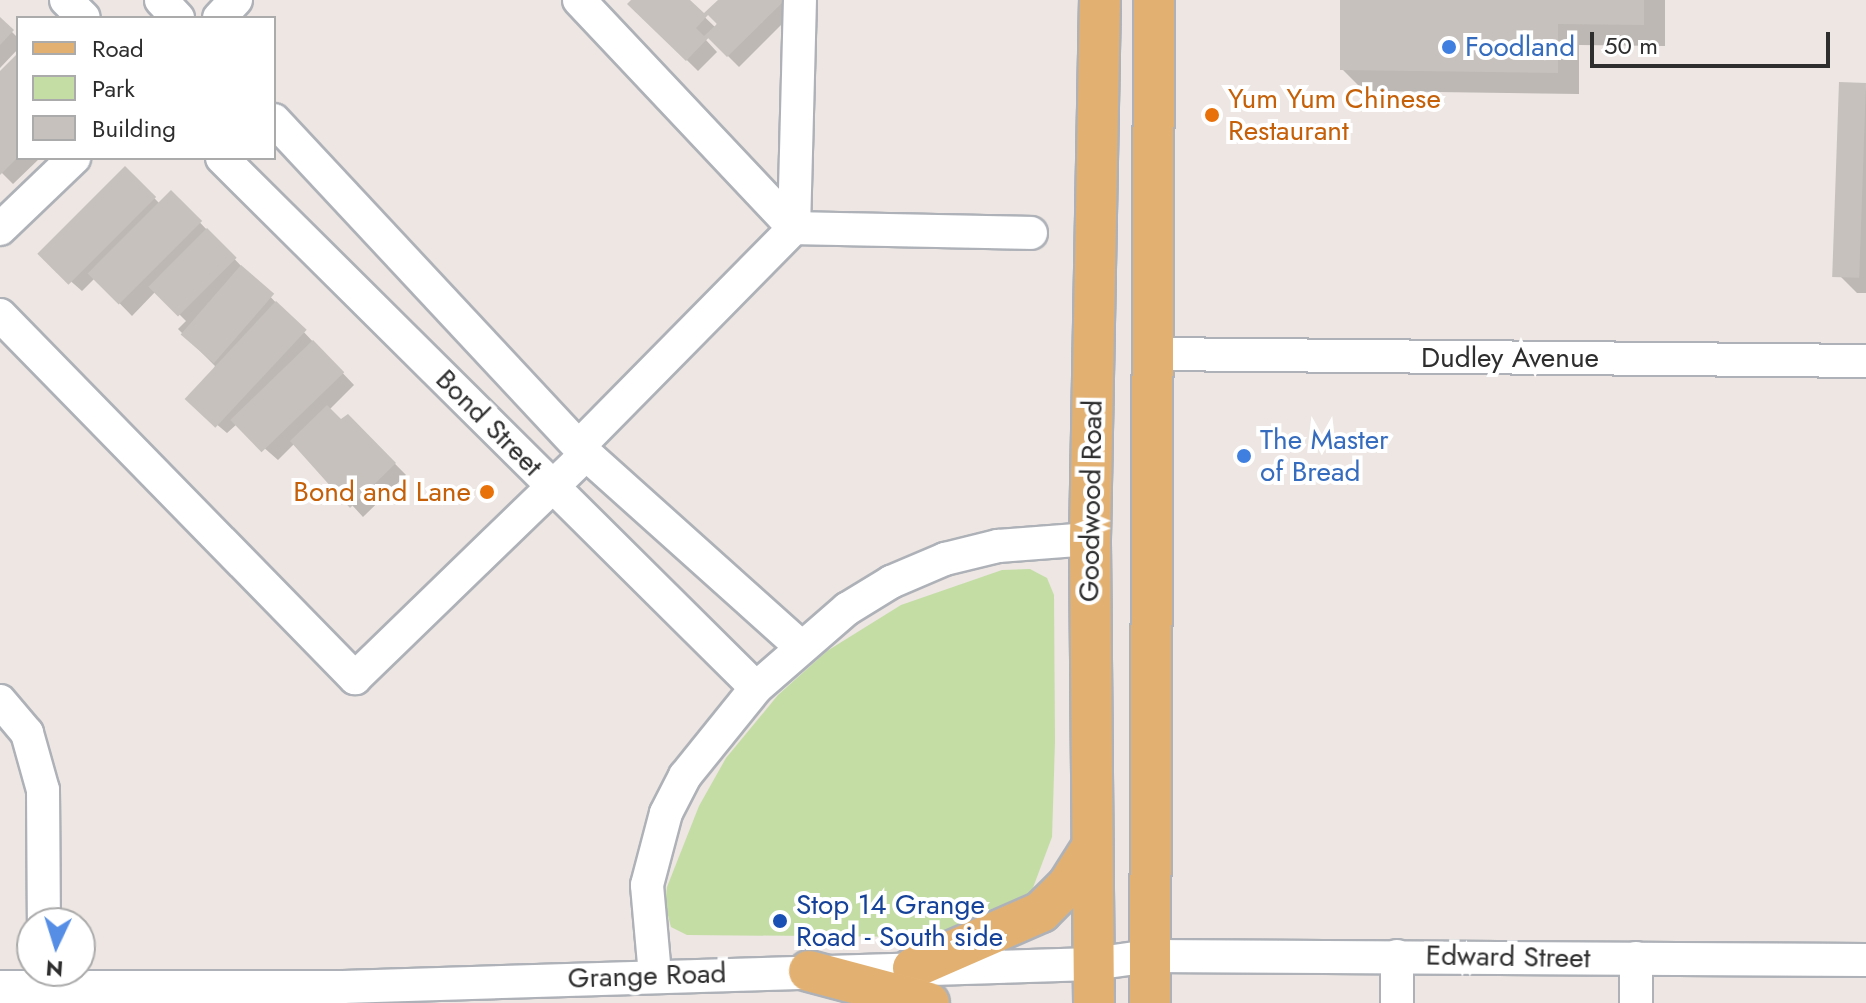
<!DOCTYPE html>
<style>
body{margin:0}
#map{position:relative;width:1866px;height:1003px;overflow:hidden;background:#ede6e2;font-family:Jost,sans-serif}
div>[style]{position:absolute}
.green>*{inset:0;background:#c3dda5}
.shadow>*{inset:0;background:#0003}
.building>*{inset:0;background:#c6c1bd;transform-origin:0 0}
.roads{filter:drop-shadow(2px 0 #aeb2b8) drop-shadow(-2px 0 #aeb2b8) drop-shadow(0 2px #aeb2b8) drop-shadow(0 -2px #aeb2b8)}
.minor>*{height:32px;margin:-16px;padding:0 16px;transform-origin:16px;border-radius:16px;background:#fff}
.major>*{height:40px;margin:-20px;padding:0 20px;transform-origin:20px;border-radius:20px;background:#e2b172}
.dots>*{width:22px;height:22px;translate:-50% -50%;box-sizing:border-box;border:4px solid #fff;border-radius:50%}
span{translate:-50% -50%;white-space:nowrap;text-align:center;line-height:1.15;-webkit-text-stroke:8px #fff;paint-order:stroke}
.shop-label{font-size:28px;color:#366cbe}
.left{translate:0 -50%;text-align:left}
.food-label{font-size:28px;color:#c56008}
.right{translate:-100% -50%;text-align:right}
.street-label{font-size:28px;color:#2e2e2e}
.transit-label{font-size:28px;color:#164399}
.legend{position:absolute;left:16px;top:16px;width:260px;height:144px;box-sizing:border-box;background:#fff;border:2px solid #ababab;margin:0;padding:10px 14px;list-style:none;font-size:24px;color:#2e2e2e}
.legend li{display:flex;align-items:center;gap:16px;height:40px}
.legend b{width:40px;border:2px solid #ababab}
.north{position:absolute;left:16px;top:907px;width:80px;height:80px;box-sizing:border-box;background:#fff;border:2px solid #ababab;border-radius:50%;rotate:184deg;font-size:22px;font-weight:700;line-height:32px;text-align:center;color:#2e2e2e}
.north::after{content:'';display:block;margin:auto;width:28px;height:36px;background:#568ee6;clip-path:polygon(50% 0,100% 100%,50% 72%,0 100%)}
.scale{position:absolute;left:1590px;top:32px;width:240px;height:36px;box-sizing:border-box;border:4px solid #2e2e2e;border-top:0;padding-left:10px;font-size:24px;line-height:28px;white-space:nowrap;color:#2e2e2e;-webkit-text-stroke:6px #fff;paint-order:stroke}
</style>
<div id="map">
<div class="green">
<div style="clip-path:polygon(1030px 569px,1047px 578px,1054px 595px,1055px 741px,1052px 837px,1031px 893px,1016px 909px,928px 937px,687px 935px,671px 927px,665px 904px,667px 887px,699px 806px,726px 758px,778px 695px,827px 651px,901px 605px,1002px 570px)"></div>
</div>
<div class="shadow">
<div style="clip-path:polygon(634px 0,687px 0,716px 28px,721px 0,782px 0,794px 12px,739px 67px,709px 37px,706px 40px,717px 52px,698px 71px,630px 4px)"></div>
<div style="clip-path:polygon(1342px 0,1665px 0,1665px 46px,1579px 45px,1579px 94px,1364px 91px,1342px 69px)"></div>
<div style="clip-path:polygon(0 20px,18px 38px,18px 49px,0 68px)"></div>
<div style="clip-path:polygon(18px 56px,18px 158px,40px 158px,13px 184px,0 171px,0 74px)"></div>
<div style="clip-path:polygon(1866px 84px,1866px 293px,1857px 293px,1840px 276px)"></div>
<div style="clip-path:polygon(125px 168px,159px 203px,171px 192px,354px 385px,329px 410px,341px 422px,348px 416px,406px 475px,363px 517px,295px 443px,278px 460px,237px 424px,227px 433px,196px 407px,215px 366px,178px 329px,186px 321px,156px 291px,132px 316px,95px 278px,82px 291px,51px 264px)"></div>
</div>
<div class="building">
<div style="clip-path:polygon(evenodd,631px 0,690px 0,704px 13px,718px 0,785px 0,727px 57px,708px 38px,686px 61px,627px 4px,631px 0,708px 15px,717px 24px,704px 36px,696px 28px,708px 15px)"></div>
<div style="clip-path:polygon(1340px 0,1644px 0,1644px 25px,1558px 24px,1558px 73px,1340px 70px)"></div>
<div style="clip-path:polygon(0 17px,14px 30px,0 45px)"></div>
<div style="clip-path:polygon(18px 53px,18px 157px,0 175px,0 71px)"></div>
<div style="left:1839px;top:82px;width:27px;height:195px;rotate:2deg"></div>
<div style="left:125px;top:166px;width:44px;height:124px;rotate:45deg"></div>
<div style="left:171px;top:190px;width:44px;height:118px;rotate:45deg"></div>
<div style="left:207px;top:228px;width:42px;height:83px;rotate:45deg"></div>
<div style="left:241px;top:265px;width:44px;height:92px;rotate:41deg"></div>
<div style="left:276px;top:301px;width:42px;height:134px;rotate:43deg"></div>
<div style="left:313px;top:340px;width:45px;height:115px;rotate:46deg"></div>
<div style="clip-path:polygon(327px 405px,341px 419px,348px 414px,396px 463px,350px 508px,290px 441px)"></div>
</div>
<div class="roads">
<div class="minor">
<div style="left:66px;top:0;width:25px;rotate:45deg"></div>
<div style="left:161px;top:0;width:25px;rotate:47deg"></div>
<div style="left:579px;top:0;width:313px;rotate:46.7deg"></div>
<div style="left:794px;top:228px;width:228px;rotate:-88.5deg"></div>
<div style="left:219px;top:18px;width:25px;rotate:-47deg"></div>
<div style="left:274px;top:120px;width:457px;rotate:47deg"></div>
<div style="left:586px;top:454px;width:289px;rotate:41.9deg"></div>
<div style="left:222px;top:158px;width:752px;rotate:44.78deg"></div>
<div style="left:0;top:229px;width:103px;rotate:-43.8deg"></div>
<div style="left:0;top:315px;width:508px;rotate:45.64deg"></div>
<div style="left:355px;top:678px;width:322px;rotate:-44.1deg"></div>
<div style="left:1153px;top:354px;width:713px;rotate:0.56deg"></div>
<div style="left:579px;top:446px;width:306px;rotate:-45.4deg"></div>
<div style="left:794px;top:228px;width:237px;rotate:1.2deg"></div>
<div style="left:0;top:701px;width:42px;rotate:49.8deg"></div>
<div style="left:27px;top:733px;width:59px;rotate:74.3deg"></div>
<div style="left:43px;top:790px;width:133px;rotate:89.6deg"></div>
<div style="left:1397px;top:956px;width:47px;rotate:90deg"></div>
<div style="left:1636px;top:958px;width:45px;rotate:90deg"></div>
<div style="left:655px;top:975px;width:90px;rotate:-95.1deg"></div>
<div style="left:647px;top:885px;width:74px;rotate:-75.2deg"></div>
<div style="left:666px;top:813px;width:42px;rotate:-62.8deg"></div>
<div style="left:685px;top:776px;width:113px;rotate:-51.1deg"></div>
<div style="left:756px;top:688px;width:121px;rotate:-41deg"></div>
<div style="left:847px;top:609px;width:52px;rotate:-31.5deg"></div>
<div style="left:891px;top:582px;width:59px;rotate:-23.1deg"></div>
<div style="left:945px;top:559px;width:55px;rotate:-13.8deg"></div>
<div style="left:998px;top:546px;width:92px;rotate:-4.4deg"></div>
<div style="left:0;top:987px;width:343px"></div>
<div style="left:343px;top:987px;width:750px;rotate:-1.76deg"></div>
<div style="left:1093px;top:964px;width:58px;rotate:-8deg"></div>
<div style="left:1150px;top:956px;width:716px;rotate:0.32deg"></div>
</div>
<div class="major">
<div style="left:913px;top:968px;width:140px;rotate:-23.6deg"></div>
<div style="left:1041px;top:912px;width:38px;rotate:-45deg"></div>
<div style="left:1068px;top:885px;width:45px;rotate:-57.7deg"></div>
<div style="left:809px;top:971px;width:124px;rotate:14.9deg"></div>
<div style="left:1094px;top:1003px;width:464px;rotate:-90.5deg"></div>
<div style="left:1090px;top:539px;width:539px;rotate:-88.94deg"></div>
<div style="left:1150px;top:1003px;width:1003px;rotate:-89.77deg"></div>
</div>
</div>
<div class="dots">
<div style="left:1449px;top:47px;background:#3f7fe0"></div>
<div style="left:1212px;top:115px;background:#e8710a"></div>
<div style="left:1244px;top:456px;background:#3f7fe0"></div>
<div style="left:487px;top:492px;background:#e8710a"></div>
<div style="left:780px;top:921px;background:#1a4fb4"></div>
</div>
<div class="shop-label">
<span class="left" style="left:1465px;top:47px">Foodland</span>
<span class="left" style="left:1260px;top:456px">The Master<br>of Bread</span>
</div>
<div class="food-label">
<span class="left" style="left:1228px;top:115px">Yum Yum Chinese<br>Restaurant</span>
<span class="right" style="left:471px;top:492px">Bond and Lane</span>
</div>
<div class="street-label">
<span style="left:1510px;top:358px">Dudley Avenue</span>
<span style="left:489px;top:423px;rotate:45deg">Bond Street</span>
<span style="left:1091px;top:501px;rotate:-89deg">Goodwood Road</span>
<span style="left:1508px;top:957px;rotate:1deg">Edward Street</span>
<span style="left:647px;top:976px;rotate:-2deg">Grange Road</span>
</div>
<div class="transit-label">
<span class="left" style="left:796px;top:921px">Stop 14 Grange<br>Road - South side</span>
</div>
<ul class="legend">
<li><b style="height:10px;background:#e2b172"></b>Road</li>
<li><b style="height:22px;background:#c3dda5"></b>Park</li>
<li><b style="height:22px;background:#c6c1bd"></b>Building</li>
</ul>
<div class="north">N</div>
<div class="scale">50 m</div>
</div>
